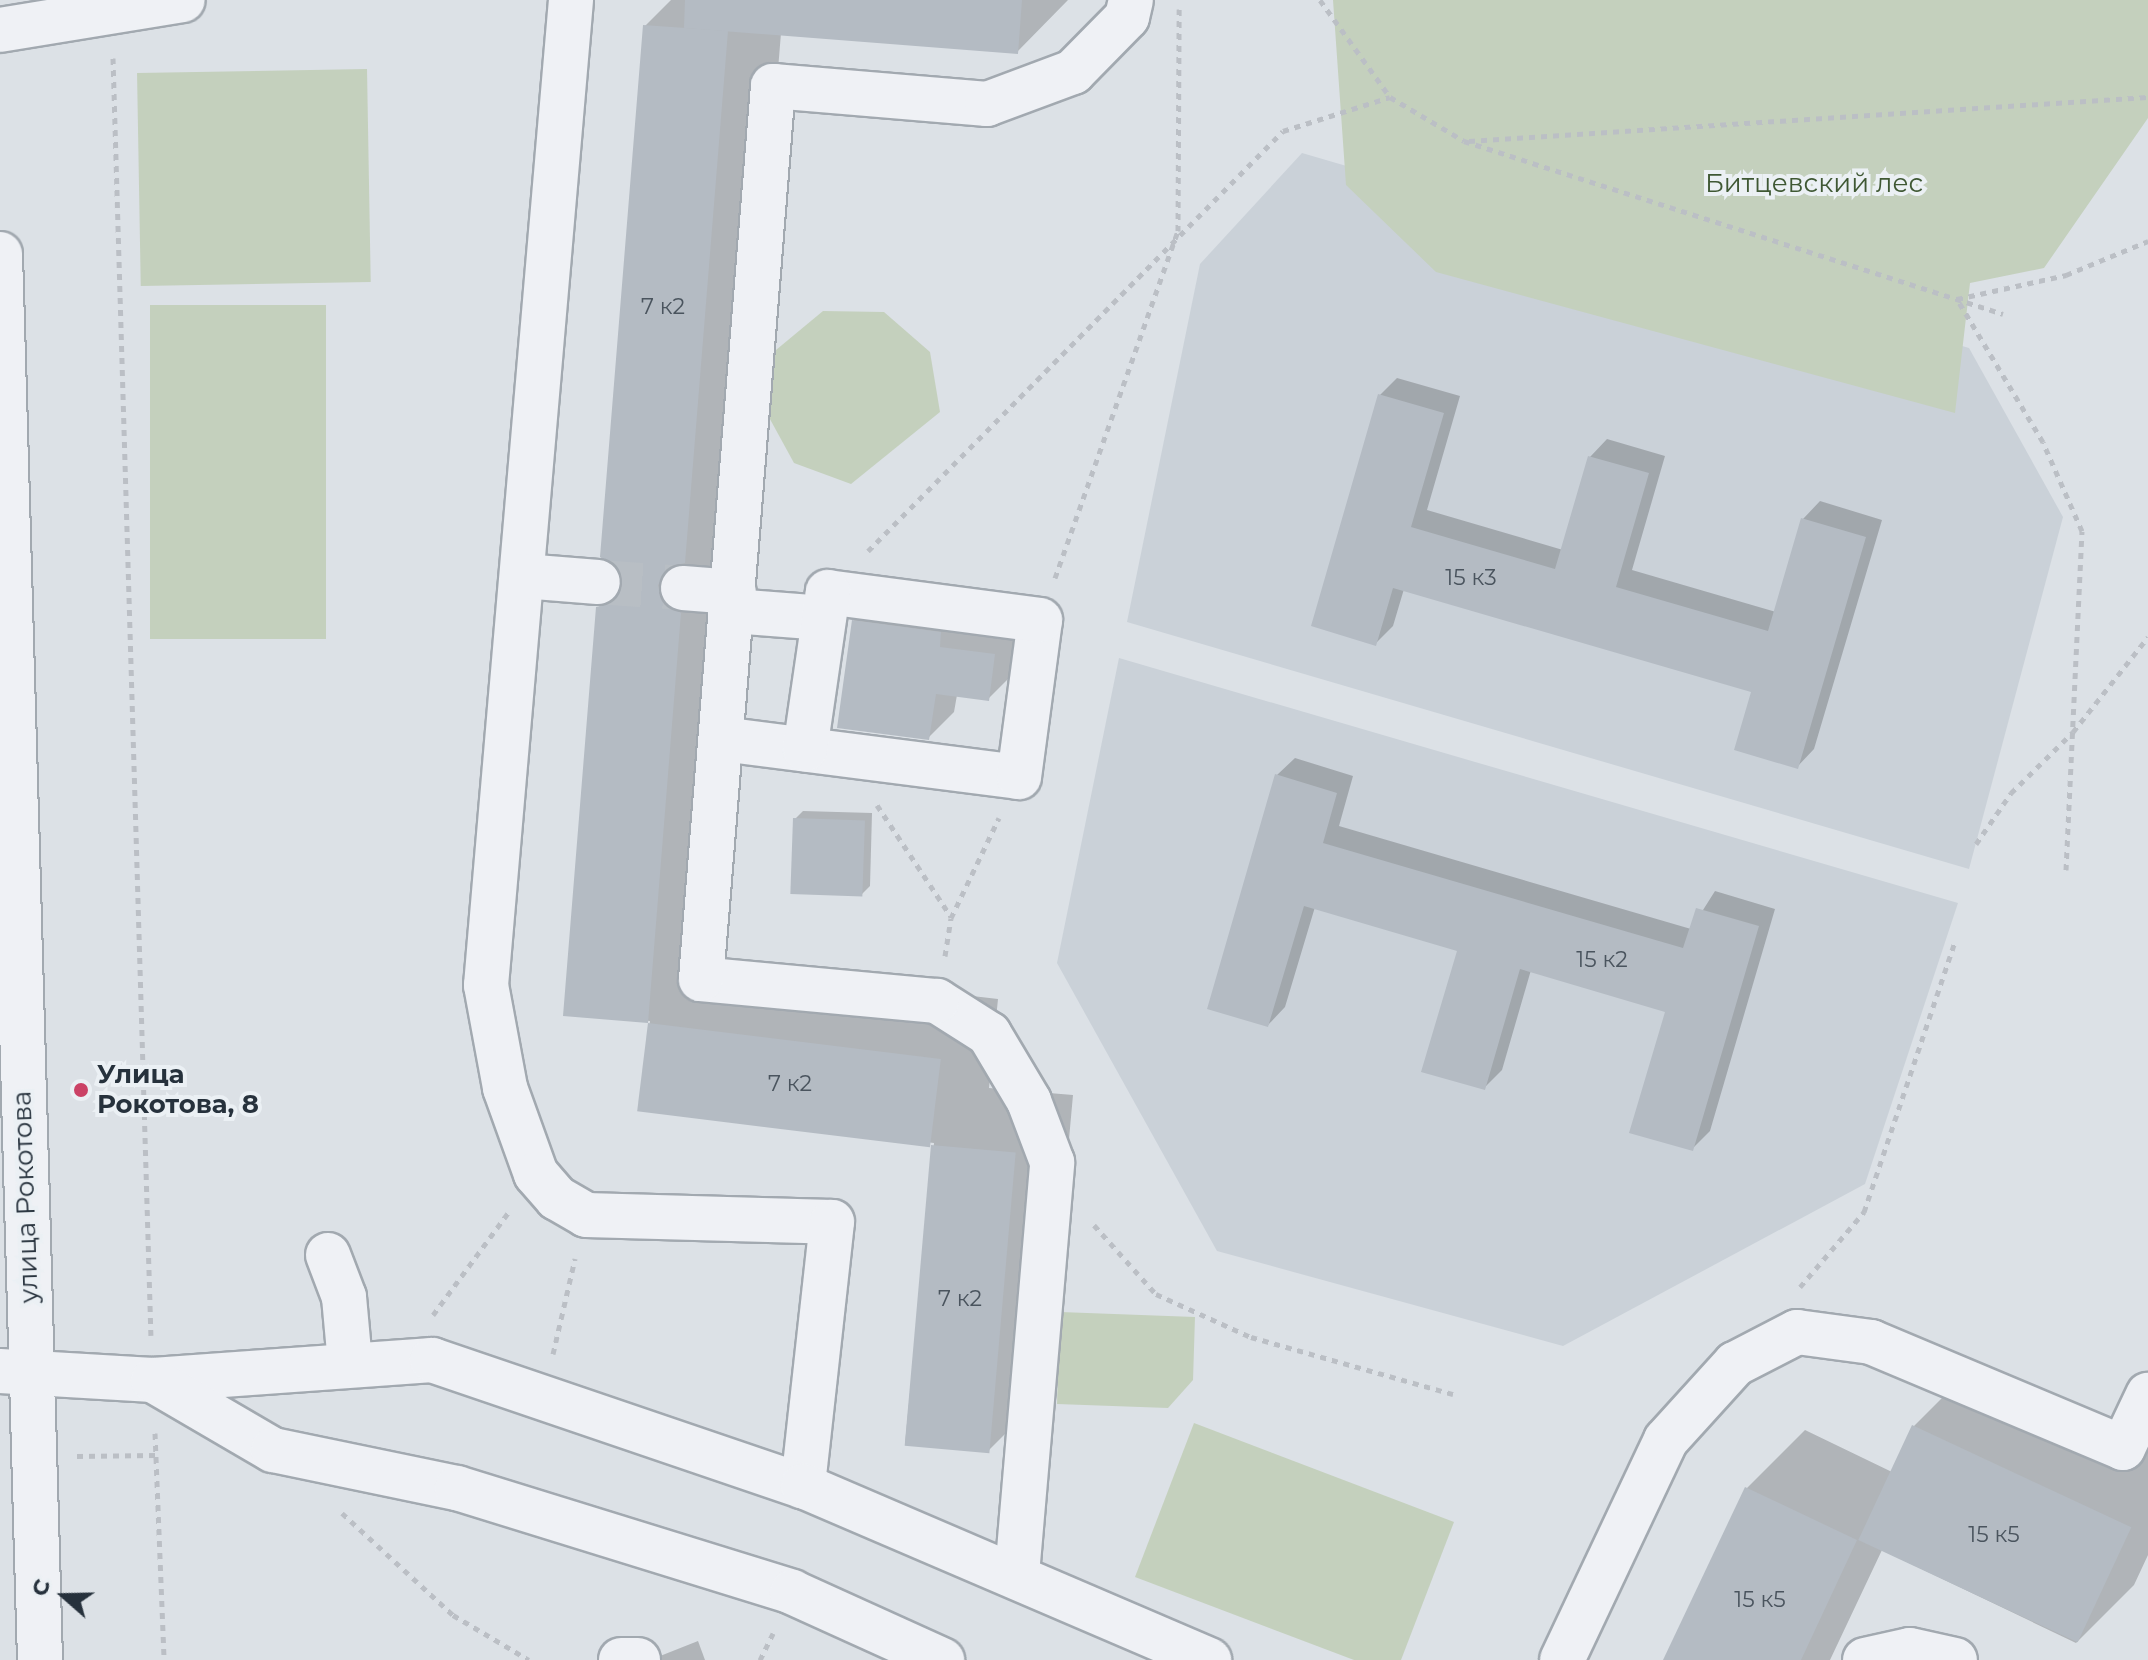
<!DOCTYPE html>
<meta charset="utf-8">
<style>
body{margin:0}
#map{position:relative;width:2148px;height:1660px;overflow:hidden;background:#dce1e6;font-family:Montserrat,sans-serif}
div>[style]{position:absolute}
.built>*{inset:0;background:#cad1d8}
.green>*{inset:0;background:#c4d0bd;transform-origin:0 0}
.shadow>*{inset:0;background:#0003}
.building>*{inset:0;background:#b4bbc3;transform-origin:0 0}
.minor-tunnel>*{height:44px;margin-top:-22px;transform-origin:0;background:repeating-linear-gradient(90deg,#b8bec4 0 44px,transparent 0 66px)}
.path>*{height:5px;margin-top:-2.5px;transform-origin:0;background:repeating-linear-gradient(90deg,#bbbfc5 0 6px,transparent 0 12px)}
.roads{filter:drop-shadow(2px 0 #a2a9b0) drop-shadow(-2px 0 #a2a9b0) drop-shadow(0 2px #a2a9b0) drop-shadow(0 -2px #a2a9b0)}
.minor>*{height:44px;margin:-22px;padding:0 22px;transform-origin:22px;border-radius:22px;background:#eff1f5}
.dots>*{width:22px;height:22px;translate:-50% -50%;box-sizing:border-box;border:4px solid #ebf0f4;border-radius:50%}
span{translate:-50% -50%;white-space:nowrap;text-align:center;line-height:1.15;-webkit-text-stroke:8px #ebf0f4;paint-order:stroke}
.number-label{font-size:22px;color:#4a545e}
.number-label span{-webkit-text-stroke-width:0}
.park-label{font-size:26px;color:#3f5834}
.poi-label{font-size:26px;color:#26313c;font-weight:700}
.left{translate:0 -50%;text-align:left}
.street-label{font-size:26px;color:#26313c}
.north{position:absolute;left:24px;top:1556px;width:80px;height:80px;-webkit-text-stroke:6px #ebf0f4;paint-order:stroke;rotate:290deg;font-size:22px;font-weight:700;line-height:32px;text-align:center;color:#26313c}
.north::after{content:'';display:block;margin:auto;width:28px;height:36px;background:#26313c;clip-path:polygon(50% 0,100% 100%,50% 72%,0 100%)}
</style>
<div id="map">
<div class="built">
<div style="clip-path:polygon(1302px 153px,1969px 348px,2063px 517px,1969px 869px,1127px 622px,1200px 264px)"></div>
<div style="clip-path:polygon(1119px 658px,1958px 903px,1865px 1184px,1563px 1346px,1217px 1251px,1057px 963px)"></div>
</div>
<div class="green">
<div style="clip-path:polygon(1333px 0,2148px 0,2148px 118px,2044px 268px,1970px 283px,1955px 413px,1436px 272px,1346px 185px)"></div>
<div style="left:367px;top:69px;width:213px;height:230px;rotate:89deg"></div>
<div style="left:326px;top:305px;width:334px;height:176px;rotate:90deg"></div>
<div style="clip-path:polygon(823px 311px,884px 312px,930px 352px,940px 412px,851px 484px,794px 463px,765px 410px,776px 350px)"></div>
<div style="clip-path:polygon(1060px 1312px,1195px 1317px,1193px 1380px,1168px 1408px,1057px 1404px)"></div>
<div style="clip-path:polygon(1194px 1423px,1454px 1522px,1401px 1660px,1354px 1660px,1135px 1577px)"></div>
</div>
<div class="shadow">
<div style="clip-path:polygon(671px 0,1068px 0,1017px 52px,781px 33px,705px 965px,998px 999px,989px 1088px,1073px 1095px,1046px 1393px,988px 1451px,905px 1444px,934px 1143px,641px 1109px,650px 1021px,565px 1014px,598px 608px,624px 582px,645px 26px)"></div>
<div style="clip-path:polygon(1397px 378px,1460px 396px,1427px 510px,1563px 550px,1590px 457px,1607px 439px,1665px 456px,1632px 570px,1776px 612px,1803px 519px,1820px 501px,1882px 520px,1814px 749px,1797px 767px,1754px 691px,1404px 589px,1393px 626px,1376px 643px,1380px 395px)"></div>
<div style="clip-path:polygon(879px 595px,1020px 629px,1014px 673px,988px 699px,957px 695px,954px 712px,928px 738px,853px 621px)"></div>
<div style="clip-path:polygon(1295px 758px,1353px 776px,1339px 826px,1691px 929px,1715px 891px,1775px 909px,1710px 1131px,1692px 1149px,1668px 1011px,1531px 970px,1502px 1070px,1484px 1088px,1460px 950px,1315px 907px,1285px 1007px,1268px 1025px,1277px 775px)"></div>
<div style="clip-path:polygon(803px 811px,872px 813px,870px 886px,862px 894px,795px 819px)"></div>
<div style="clip-path:polygon(1972px 1368px,2148px 1452px,2148px 1555px,2134px 1585px,2076px 1643px,1882px 1550px,1830px 1660px,1665px 1660px,1747px 1488px,1805px 1430px,1892px 1472px,1914px 1426px)"></div>
<div style="clip-path:polygon(698px 1641px,705px 1660px,650px 1660px)"></div>
</div>
<div class="building">
<div style="clip-path:polygon(685px 0,1022px 0,1018px 54px,684px 28px)"></div>
<div style="clip-path:polygon(643px 25px,728px 31px,685px 563px,672px 566px,658px 585px,661px 599px,681px 613px,648px 1023px,563px 1016px,596px 607px,609px 604px,623px 585px,620px 571px,600px 557px)"></div>
<div style="clip-path:polygon(1378px 394px,1444px 413px,1411px 527px,1555px 569px,1588px 456px,1649px 473px,1616px 587px,1768px 631px,1801px 518px,1866px 537px,1798px 769px,1734px 750px,1751px 692px,1393px 588px,1376px 646px,1311px 626px)"></div>
<div style="clip-path:polygon(852px 620px,941px 632px,940px 647px,995px 654px,989px 701px,936px 694px,929px 740px,837px 728px)"></div>
<div style="clip-path:polygon(1275px 774px,1337px 793px,1323px 843px,1683px 948px,1696px 908px,1759px 926px,1693px 1151px,1629px 1133px,1665px 1012px,1520px 969px,1485px 1090px,1421px 1072px,1457px 951px,1304px 906px,1268px 1027px,1207px 1009px)"></div>
<div style="left:793px;top:818px;width:72px;height:76px;rotate:2deg"></div>
<div style="left:648px;top:1023px;width:295px;height:89px;rotate:7deg"></div>
<div style="left:931px;top:1145px;width:85px;height:302px;rotate:5deg"></div>
<div style="left:1912px;top:1425px;width:242px;height:127px;rotate:25deg"></div>
<div style="clip-path:polygon(1745px 1487px,1857px 1540px,1801px 1660px,1663px 1660px)"></div>
</div>
<div class="minor-tunnel">
<div style="left:598px;top:582px;width:85px;rotate:4deg"></div>
</div>
<div class="path">
<div style="left:1320px;top:0;width:120px;rotate:54.2deg"></div>
<div style="left:1390px;top:97px;width:86px;rotate:30.7deg"></div>
<div style="left:1464px;top:141px;width:566px;rotate:17.79deg"></div>
<div style="left:113px;top:58px;width:1278px;rotate:88.3deg"></div>
<div style="left:1469px;top:141px;width:680px;rotate:-3.71deg"></div>
<div style="left:868px;top:551px;width:590px;rotate:-45.34deg"></div>
<div style="left:1283px;top:131px;width:112px;rotate:-17.6deg"></div>
<div style="left:1055px;top:578px;width:368px;rotate:-70.5deg"></div>
<div style="left:1178px;top:231px;width:222px;rotate:-89.7deg"></div>
<div style="left:877px;top:805px;width:134px;rotate:56.5deg"></div>
<div style="left:1976px;top:844px;width:62px;rotate:-55.5deg"></div>
<div style="left:2011px;top:793px;width:87px;rotate:-44.5deg"></div>
<div style="left:2073px;top:732px;width:121px;rotate:-51.7deg"></div>
<div style="left:2066px;top:870px;width:339px;rotate:-87.3deg"></div>
<div style="left:2082px;top:531px;width:97px;rotate:-113.7deg"></div>
<div style="left:2043px;top:442px;width:167px;rotate:-121deg"></div>
<div style="left:1957px;top:299px;width:112px;rotate:-12.4deg"></div>
<div style="left:2066px;top:275px;width:89px;rotate:-22.5deg"></div>
<div style="left:945px;top:956px;width:38px;rotate:-81deg"></div>
<div style="left:951px;top:918px;width:111px;rotate:-64.4deg"></div>
<div style="left:1094px;top:1225px;width:93px;rotate:48.1deg"></div>
<div style="left:1156px;top:1294px;width:104px;rotate:24.4deg"></div>
<div style="left:1251px;top:1337px;width:210px;rotate:15.8deg"></div>
<div style="left:1800px;top:1287px;width:99px;rotate:-49.5deg"></div>
<div style="left:1864px;top:1212px;width:283px;rotate:-71.4deg"></div>
<div style="left:433px;top:1315px;width:130px;rotate:-53.7deg"></div>
<div style="left:553px;top:1354px;width:98px;rotate:-77deg"></div>
<div style="left:155px;top:1433px;width:227px;rotate:87.7deg"></div>
<div style="left:77px;top:1456px;width:79px;rotate:-0.7deg"></div>
<div style="left:342px;top:1513px;width:151px;rotate:42.6deg"></div>
<div style="left:453px;top:1615px;width:88px;rotate:30.6deg"></div>
<div style="left:760px;top:1660px;width:30px;rotate:-64deg"></div>
</div>
<div class="roads">
<div class="minor">
<div style="left:571px;top:0;width:989px;rotate:94.93deg"></div>
<div style="left:486px;top:985px;width:105px;rotate:79.5deg"></div>
<div style="left:505px;top:1088px;width:91px;rotate:70.2deg"></div>
<div style="left:536px;top:1174px;width:32px;rotate:49deg"></div>
<div style="left:557px;top:1198px;width:34px;rotate:30deg"></div>
<div style="left:586px;top:1215px;width:246px;rotate:1.6deg"></div>
<div style="left:832px;top:1222px;width:266px;rotate:96.3deg"></div>
<div style="left:0;top:30px;width:185px;rotate:-9.3deg"></div>
<div style="left:0;top:254px;width:1407px;rotate:88.37deg"></div>
<div style="left:523px;top:576px;width:75px;rotate:4.6deg"></div>
<div style="left:683px;top:588px;width:51px;rotate:4.5deg"></div>
<div style="left:733px;top:611px;width:91px;rotate:4.4deg"></div>
<div style="left:722px;top:739px;width:299px;rotate:7.3deg"></div>
<div style="left:1019px;top:777px;width:158px;rotate:-82.4deg"></div>
<div style="left:1040px;top:620px;width:214px;rotate:-172.5deg"></div>
<div style="left:828px;top:592px;width:159px;rotate:98.3deg"></div>
<div style="left:328px;top:1255px;width:45px;rotate:69.1deg"></div>
<div style="left:344px;top:1297px;width:66px;rotate:84.8deg"></div>
<div style="left:0;top:1371px;width:153px;rotate:3.4deg"></div>
<div style="left:153px;top:1380px;width:280px;rotate:-4.1deg"></div>
<div style="left:432px;top:1360px;width:392px;rotate:18.8deg"></div>
<div style="left:803px;top:1486px;width:442px;rotate:23.2deg"></div>
<div style="left:153px;top:1380px;width:139px;rotate:30.3deg"></div>
<div style="left:273px;top:1450px;width:188px;rotate:11.7deg"></div>
<div style="left:457px;top:1488px;width:351px;rotate:17.2deg"></div>
<div style="left:792px;top:1592px;width:165px;rotate:24.4deg"></div>
<div style="left:1017px;top:1574px;width:413px;rotate:-85.1deg"></div>
<div style="left:1052px;top:1162px;width:65px;rotate:-110.7deg"></div>
<div style="left:1029px;top:1101px;width:78px;rotate:-120.8deg"></div>
<div style="left:989px;top:1034px;width:62px;rotate:-147.6deg"></div>
<div style="left:937px;top:1001px;width:237px;rotate:-174.7deg"></div>
<div style="left:701px;top:979px;width:896px;rotate:-85.39deg"></div>
<div style="left:773px;top:86px;width:215px;rotate:4.8deg"></div>
<div style="left:987px;top:104px;width:92px;rotate:-20.4deg"></div>
<div style="left:1073px;top:72px;width:77px;rotate:-45.5deg"></div>
<div style="left:1127px;top:17px;width:17px;rotate:-77deg"></div>
<div style="left:621px;top:1660px;width:17px"></div>
<div style="left:1562px;top:1660px;width:243px;rotate:-64.7deg"></div>
<div style="left:1666px;top:1440px;width:103px;rotate:-47.8deg"></div>
<div style="left:1735px;top:1364px;width:70px;rotate:-27.3deg"></div>
<div style="left:1797px;top:1332px;width:75px;rotate:7.7deg"></div>
<div style="left:1871px;top:1342px;width:273px;rotate:22.8deg"></div>
<div style="left:2123px;top:1448px;width:59px;rotate:-64.7deg"></div>
<div style="left:1865px;top:1660px;width:46px;rotate:-12.5deg"></div>
<div style="left:1910px;top:1650px;width:46px;rotate:12.5deg"></div>
</div>
</div>
<div class="dots">
<div style="left:81px;top:1090px;background:#cb4266"></div>
</div>
<div class="number-label">
<span style="left:663px;top:307px">7 к2</span>
<span style="left:1471px;top:578px">15 к3</span>
<span style="left:1602px;top:960px">15 к2</span>
<span style="left:790px;top:1084px">7 к2</span>
<span style="left:960px;top:1299px">7 к2</span>
<span style="left:1994px;top:1535px">15 к5</span>
<span style="left:1760px;top:1600px">15 к5</span>
</div>
<div class="park-label">
<span style="left:1814px;top:184px">Битцевский лес</span>
</div>
<div class="poi-label">
<span class="left" style="left:97px;top:1090px">Улица<br>Рокотова, 8</span>
</div>
<div class="street-label">
<span style="left:26px;top:1197px;rotate:-92deg">улица Рокотова</span>
</div>
<div class="north">С</div>
</div>
